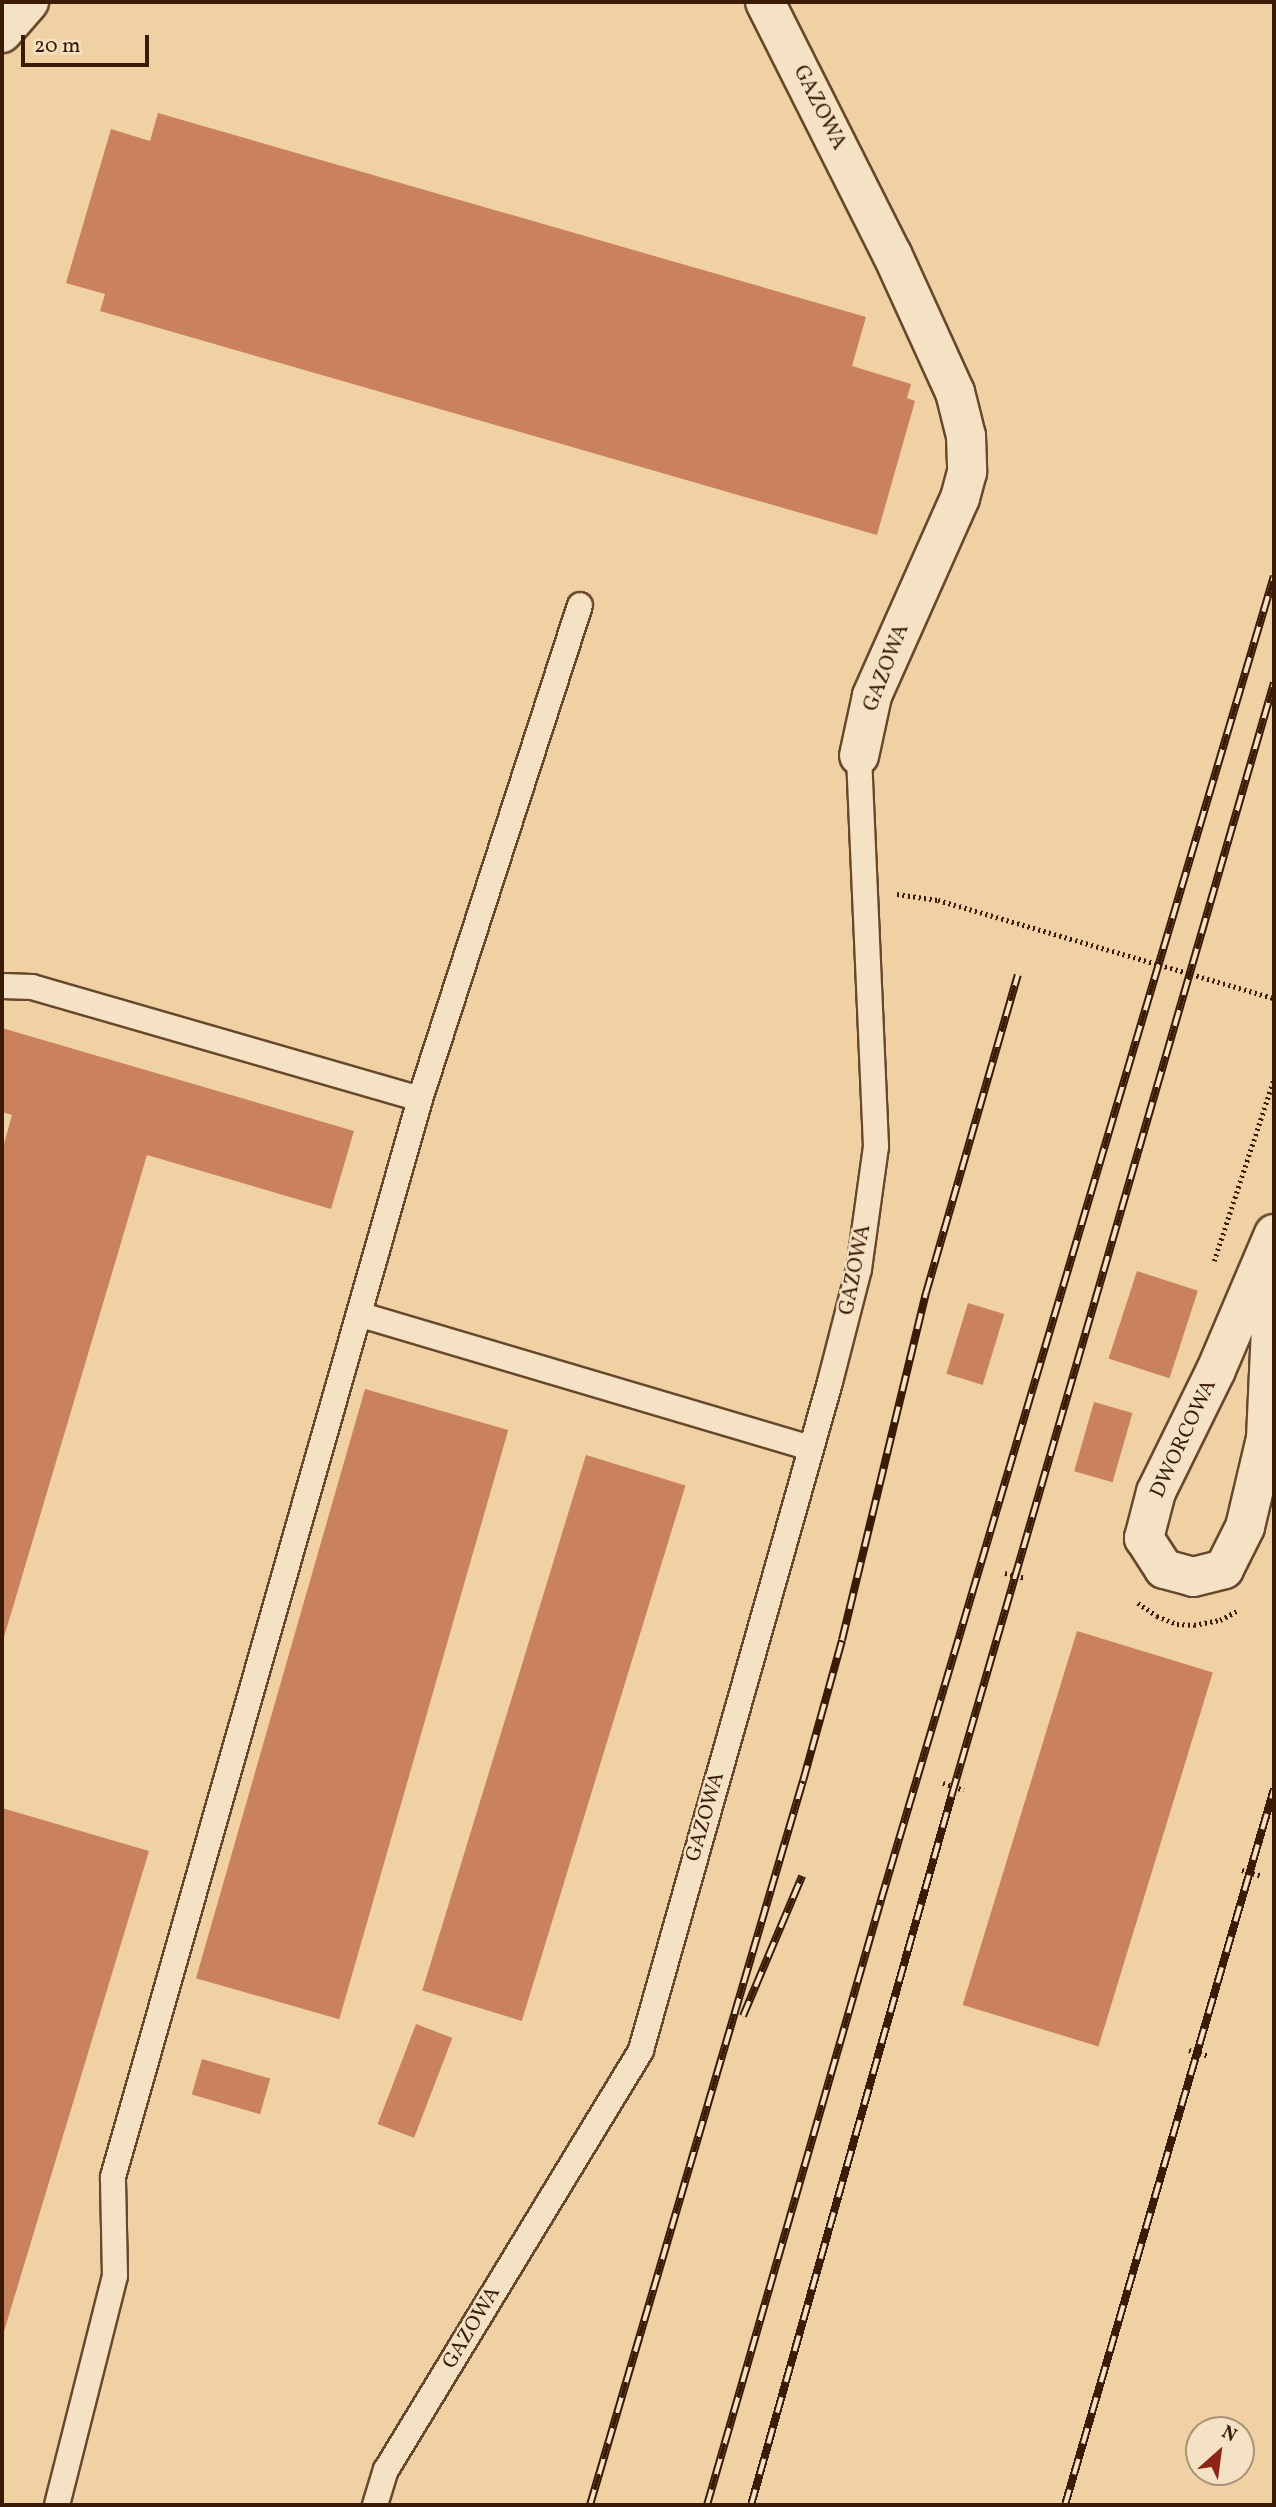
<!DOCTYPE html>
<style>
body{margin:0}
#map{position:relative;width:1276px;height:2507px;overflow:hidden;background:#f0d1a3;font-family:Vollkorn,serif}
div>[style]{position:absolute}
.building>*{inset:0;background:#ca825e;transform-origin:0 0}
.path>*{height:4.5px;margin-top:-2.25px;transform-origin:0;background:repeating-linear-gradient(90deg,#3a1b05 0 2px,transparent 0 5.5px)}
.roads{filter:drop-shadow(2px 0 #68482c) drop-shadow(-2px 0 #68482c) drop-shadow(0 2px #68482c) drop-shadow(0 -2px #68482c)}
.service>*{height:24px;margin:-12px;padding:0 12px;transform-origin:12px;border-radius:12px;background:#f5e1c3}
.minor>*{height:38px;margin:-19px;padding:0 19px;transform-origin:19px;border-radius:19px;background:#f5e1c3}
.secondary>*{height:38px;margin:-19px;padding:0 19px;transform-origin:19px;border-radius:19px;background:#f5e1c3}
.rail>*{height:8px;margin-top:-4px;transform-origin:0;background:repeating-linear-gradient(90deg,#f5e1c3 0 16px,#3a1b05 0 32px);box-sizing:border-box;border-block:2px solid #3a1b05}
span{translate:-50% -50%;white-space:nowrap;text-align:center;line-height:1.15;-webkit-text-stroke:5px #f5e1c3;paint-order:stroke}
.street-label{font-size:21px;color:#3a1b05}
.frame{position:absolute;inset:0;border:4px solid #3a1b05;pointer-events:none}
.north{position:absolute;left:1185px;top:2416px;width:70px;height:70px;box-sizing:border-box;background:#f5e1c3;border:2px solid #aa9277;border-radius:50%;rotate:28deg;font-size:19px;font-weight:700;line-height:28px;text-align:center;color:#3a1b05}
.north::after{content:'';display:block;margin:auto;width:24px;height:32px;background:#8f2418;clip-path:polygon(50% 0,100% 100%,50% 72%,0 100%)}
.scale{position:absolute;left:21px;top:35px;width:128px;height:32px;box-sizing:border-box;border:4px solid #3a1b05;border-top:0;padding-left:9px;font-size:21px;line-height:24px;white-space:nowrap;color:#3a1b05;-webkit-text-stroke:5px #f5e1c3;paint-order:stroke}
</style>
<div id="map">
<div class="building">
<div style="clip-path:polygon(158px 113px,866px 317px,852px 366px,911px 384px,907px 398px,915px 401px,877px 535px,100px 311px,105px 294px,66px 283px,111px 129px,150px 141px)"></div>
<div style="clip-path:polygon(2px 1028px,354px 1131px,331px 1209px,147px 1155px,2px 1644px,2px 1151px,12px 1115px,2px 1112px)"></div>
<div style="left:1137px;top:1271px;width:64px;height:92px;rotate:18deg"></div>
<div style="left:968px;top:1303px;width:38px;height:74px;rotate:17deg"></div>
<div style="left:365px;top:1389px;width:149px;height:613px;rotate:16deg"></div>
<div style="left:1094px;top:1402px;width:40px;height:72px;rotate:16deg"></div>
<div style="left:586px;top:1455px;width:104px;height:560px;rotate:17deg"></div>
<div style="left:1077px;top:1631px;width:142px;height:391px;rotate:17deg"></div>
<div style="clip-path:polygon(2px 1808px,149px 1851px,2px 2338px)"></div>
<div style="left:416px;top:2024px;width:39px;height:107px;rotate:21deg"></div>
<div style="left:202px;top:2059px;width:71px;height:37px;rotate:16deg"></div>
</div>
<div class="path">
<div style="left:897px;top:894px;width:41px;rotate:8.3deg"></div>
<div style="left:938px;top:900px;width:350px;rotate:16.3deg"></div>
<div style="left:1214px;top:1261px;width:192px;rotate:-71.8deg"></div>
<div style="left:1005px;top:1573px;width:21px;rotate:14deg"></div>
<div style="left:1138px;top:1603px;width:23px;rotate:34deg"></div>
<div style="left:1157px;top:1616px;width:22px;rotate:22deg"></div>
<div style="left:1177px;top:1624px;width:17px;rotate:3deg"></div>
<div style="left:1194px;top:1625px;width:26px;rotate:-11deg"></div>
<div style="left:1220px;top:1620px;width:19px;rotate:-28deg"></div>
<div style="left:943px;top:1783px;width:22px;rotate:18deg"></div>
<div style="left:1242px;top:1870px;width:19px;rotate:16deg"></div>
<div style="left:1189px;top:2050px;width:19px;rotate:16deg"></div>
</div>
<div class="roads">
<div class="service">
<div style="left:2px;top:986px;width:30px;rotate:2deg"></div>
<div style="left:32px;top:987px;width:404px;rotate:16.1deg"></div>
<div style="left:361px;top:1315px;width:469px;rotate:16.5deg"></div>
<div style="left:57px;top:2505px;width:236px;rotate:-75.8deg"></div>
<div style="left:115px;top:2276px;width:99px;rotate:-91.2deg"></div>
<div style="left:113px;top:2177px;width:1121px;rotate:-74.1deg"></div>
<div style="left:420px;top:1099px;width:519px;rotate:-72.05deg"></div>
<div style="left:375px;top:2505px;width:37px;rotate:-73deg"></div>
<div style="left:386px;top:2470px;width:491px;rotate:-58.7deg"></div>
<div style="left:641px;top:2050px;width:694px;rotate:-74.2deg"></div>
<div style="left:830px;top:1382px;width:117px;rotate:-75.6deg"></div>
<div style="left:859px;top:1269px;width:124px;rotate:-82.1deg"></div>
<div style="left:876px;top:1146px;width:390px;rotate:-92.5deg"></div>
</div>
<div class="minor">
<div style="left:765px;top:2px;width:282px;rotate:63.3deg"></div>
<div style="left:892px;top:254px;width:152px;rotate:65.5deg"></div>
<div style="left:955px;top:392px;width:45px;rotate:76deg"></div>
<div style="left:966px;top:436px;width:36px;rotate:88deg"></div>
<div style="left:967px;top:472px;width:27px;rotate:105deg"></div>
<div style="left:960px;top:498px;width:217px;rotate:114deg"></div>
<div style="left:872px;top:696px;width:61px;rotate:102.2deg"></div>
<div style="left:1274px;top:1234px;width:148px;rotate:113.1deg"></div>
<div style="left:1216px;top:1370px;width:136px;rotate:116.2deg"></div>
<div style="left:1156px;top:1492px;width:48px;rotate:104.6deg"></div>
<div style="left:1144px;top:1538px;width:37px;rotate:57deg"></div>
<div style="left:1164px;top:1569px;width:30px;rotate:15deg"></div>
<div style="left:1193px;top:1577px;width:32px;rotate:-14deg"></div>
<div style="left:1224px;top:1569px;width:47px;rotate:-63.4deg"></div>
<div style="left:1245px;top:1527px;width:91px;rotate:-76.7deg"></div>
<div style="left:1266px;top:1438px;width:173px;rotate:-87.4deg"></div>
</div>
<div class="secondary">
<div style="left:2px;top:33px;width:41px;rotate:-48.9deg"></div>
</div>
</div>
<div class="rail">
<div style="left:743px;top:2016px;width:152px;rotate:-67.1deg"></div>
<div style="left:590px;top:2505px;width:755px;rotate:-73.61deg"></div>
<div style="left:803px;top:1781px;width:146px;rotate:-74.5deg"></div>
<div style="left:842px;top:1640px;width:357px;rotate:-76.4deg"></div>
<div style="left:926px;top:1293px;width:331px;rotate:-73.9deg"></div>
<div style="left:707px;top:2505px;width:630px;rotate:-73.95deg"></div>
<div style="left:881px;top:1900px;width:1381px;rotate:-73.47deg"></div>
<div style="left:751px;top:2505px;width:739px;rotate:-74.21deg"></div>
<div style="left:952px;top:1794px;width:1157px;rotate:-73.84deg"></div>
<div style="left:1065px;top:2505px;width:746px;rotate:-73.73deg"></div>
</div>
<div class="street-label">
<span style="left:819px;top:108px;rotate:63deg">GAZOWA</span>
<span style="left:887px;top:668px;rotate:-69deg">GAZOWA</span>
<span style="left:856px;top:1270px;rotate:-79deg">GAZOWA</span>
<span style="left:1184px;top:1439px;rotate:-65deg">DWORCOWA</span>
<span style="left:706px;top:1817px;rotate:-74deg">GAZOWA</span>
<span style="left:472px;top:2328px;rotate:-59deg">GAZOWA</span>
</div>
<div class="frame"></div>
<div class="north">N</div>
<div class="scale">20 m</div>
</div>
